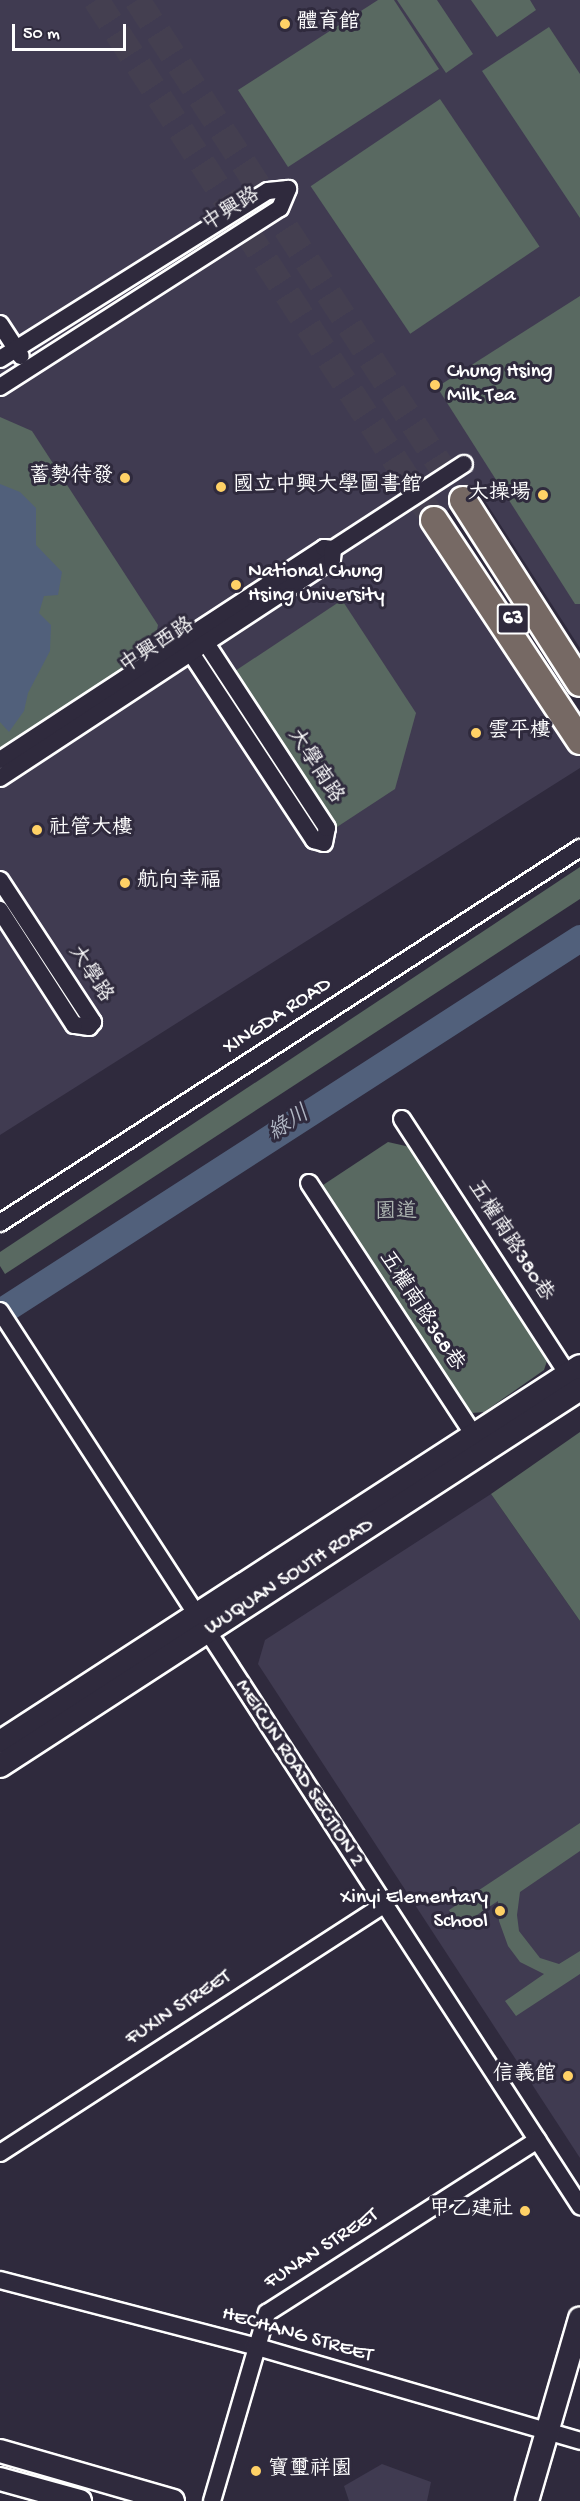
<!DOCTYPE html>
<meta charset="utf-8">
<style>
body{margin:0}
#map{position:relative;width:580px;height:2501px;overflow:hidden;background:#2f2a3d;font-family:"Gochi Hand","LXGW WenKai TC",sans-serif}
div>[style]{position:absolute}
.built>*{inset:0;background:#403b51}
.green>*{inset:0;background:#596961;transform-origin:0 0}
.water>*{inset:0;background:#51607b}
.river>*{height:27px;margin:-13.5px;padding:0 13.5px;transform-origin:13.5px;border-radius:13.5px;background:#51607b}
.primary-tunnel>*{height:26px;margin-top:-13px;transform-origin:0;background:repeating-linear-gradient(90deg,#443f50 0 26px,transparent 0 39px)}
.roads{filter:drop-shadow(2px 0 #fff) drop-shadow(-2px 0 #fff) drop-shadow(0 2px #fff) drop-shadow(0 -2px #fff)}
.street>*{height:16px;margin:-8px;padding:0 8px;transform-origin:8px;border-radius:8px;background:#2f2a3d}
.secondary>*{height:22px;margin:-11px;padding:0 11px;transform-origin:11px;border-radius:11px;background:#2f2a3d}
.primary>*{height:26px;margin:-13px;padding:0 13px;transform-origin:13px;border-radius:13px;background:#766964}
.dots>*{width:16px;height:16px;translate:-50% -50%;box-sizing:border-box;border:3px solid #2f2a3d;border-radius:50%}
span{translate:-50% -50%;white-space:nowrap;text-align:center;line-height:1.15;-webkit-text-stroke:6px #2f2a3d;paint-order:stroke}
.shield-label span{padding:2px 4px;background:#2f2a3d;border:2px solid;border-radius:4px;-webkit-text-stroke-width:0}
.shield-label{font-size:20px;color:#fff;font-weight:700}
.poi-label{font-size:21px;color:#fff}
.left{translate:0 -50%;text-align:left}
.right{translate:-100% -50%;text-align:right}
.street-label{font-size:21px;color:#fff}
.park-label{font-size:21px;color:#acb4b0}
.water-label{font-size:22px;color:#b1b7c4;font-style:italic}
.scale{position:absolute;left:12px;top:24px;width:114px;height:27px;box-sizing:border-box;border:3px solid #fff;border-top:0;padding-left:8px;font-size:18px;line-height:21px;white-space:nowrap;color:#fff;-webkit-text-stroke:4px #2f2a3d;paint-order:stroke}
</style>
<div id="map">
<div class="built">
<div style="clip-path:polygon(0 0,580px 0,580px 648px,478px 490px,434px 520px,580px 752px,580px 768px,0 1135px)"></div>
<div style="clip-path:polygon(491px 1494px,580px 1621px,580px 2158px,258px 1664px,265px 1640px)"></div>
<div style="clip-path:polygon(382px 2464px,431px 2482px,427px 2501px,349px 2501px,344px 2486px)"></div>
</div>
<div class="green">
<div style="clip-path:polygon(378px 0,394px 0,439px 69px,288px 167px,238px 90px)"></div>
<div style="clip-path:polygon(397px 0,437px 0,473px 54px,446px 73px)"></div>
<div style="clip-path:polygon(471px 0,530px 0,536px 10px,497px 37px)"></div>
<div style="clip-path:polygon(549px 27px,580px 74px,580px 218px,482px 71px)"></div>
<div style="left:440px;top:99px;width:178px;height:156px;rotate:56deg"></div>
<div style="clip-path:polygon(580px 296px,580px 604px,575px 604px,437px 387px)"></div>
<div style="clip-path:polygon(0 417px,32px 431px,158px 625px,153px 651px,0 751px)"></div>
<div style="clip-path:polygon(342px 600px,416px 713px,395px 789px,337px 827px,235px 671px)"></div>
<div style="clip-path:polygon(580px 867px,580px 899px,5px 1274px,0 1266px,0 1252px)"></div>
<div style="clip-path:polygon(388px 1142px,410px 1147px,548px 1358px,544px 1370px,484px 1412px,472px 1413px,320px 1187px)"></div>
<div style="clip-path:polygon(580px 1432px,580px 1621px,491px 1494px)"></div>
<div style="clip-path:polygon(580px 1823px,580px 1851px,520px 1892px,517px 1915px,519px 1931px,540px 1958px,559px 1964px,580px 1951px,580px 1974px,516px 2016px,505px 2001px,544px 1974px,520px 1962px,508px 1946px,499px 1921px,498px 1901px,459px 1927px,449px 1910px)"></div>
</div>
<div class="water">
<div style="clip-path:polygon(0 484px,20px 492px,36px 508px,36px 545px,62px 572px,58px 595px,44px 596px,39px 613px,51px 625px,50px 651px,28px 693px,24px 711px,9px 732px,0 722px)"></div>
</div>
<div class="river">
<div style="left:0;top:1312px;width:690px;rotate:-32.82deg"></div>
</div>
<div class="primary-tunnel">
<div style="left:96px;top:0;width:620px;rotate:56.98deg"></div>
<div style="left:137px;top:0;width:597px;rotate:56.9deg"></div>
</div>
<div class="roads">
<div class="street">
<div style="left:0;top:324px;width:38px;rotate:57deg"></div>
<div style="left:0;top:359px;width:316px;rotate:-32.1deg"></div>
<div style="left:268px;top:191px;width:20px;rotate:-6deg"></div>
<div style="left:0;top:387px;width:332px;rotate:-32.6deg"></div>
<div style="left:280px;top:208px;width:21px;rotate:-67deg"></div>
<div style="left:183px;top:629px;width:25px;rotate:72deg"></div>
<div style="left:191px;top:653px;width:224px;rotate:56.7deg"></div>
<div style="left:314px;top:840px;width:10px;rotate:17deg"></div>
<div style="left:324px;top:843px;width:15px;rotate:-79deg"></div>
<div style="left:327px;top:828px;width:221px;rotate:-123.2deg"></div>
<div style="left:206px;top:643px;width:18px;rotate:-161deg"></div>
<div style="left:0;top:760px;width:387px;rotate:-33.2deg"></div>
<div style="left:324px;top:548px;width:9px;rotate:6deg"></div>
<div style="left:333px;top:549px;width:156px;rotate:-33deg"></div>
<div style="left:0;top:778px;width:397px;rotate:-33.3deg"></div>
<div style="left:332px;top:560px;width:11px;rotate:-85deg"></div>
<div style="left:0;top:880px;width:170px;rotate:56.8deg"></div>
<div style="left:93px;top:1022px;width:6px;rotate:129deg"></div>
<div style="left:89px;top:1027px;width:15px;rotate:-172deg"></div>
<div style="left:74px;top:1025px;width:137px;rotate:-122.8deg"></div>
<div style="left:402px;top:1119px;width:314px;rotate:57deg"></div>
<div style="left:309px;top:1183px;width:301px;rotate:56.8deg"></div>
<div style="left:0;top:1223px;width:691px;rotate:-32.88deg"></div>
<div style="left:0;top:1311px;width:1067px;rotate:57.05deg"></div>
<div style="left:0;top:2153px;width:457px;rotate:-32.9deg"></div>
<div style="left:0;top:2280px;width:262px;rotate:14.6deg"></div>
<div style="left:254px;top:2346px;width:340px;rotate:16.2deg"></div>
<div style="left:212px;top:2501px;width:196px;rotate:-73.7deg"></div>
<div style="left:267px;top:2313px;width:321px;rotate:-32.6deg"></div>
</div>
<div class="secondary">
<div style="left:0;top:1742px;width:691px;rotate:-32.95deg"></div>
<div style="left:0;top:1766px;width:692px;rotate:-33.02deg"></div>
<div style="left:0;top:2451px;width:180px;rotate:16.1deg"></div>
<div style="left:0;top:2479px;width:83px;rotate:15.4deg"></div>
<div style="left:527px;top:2501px;width:190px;rotate:-73.8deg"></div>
</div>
<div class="primary">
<div style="left:463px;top:500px;width:217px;rotate:57.4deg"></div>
<div style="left:434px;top:520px;width:265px;rotate:56.5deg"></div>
</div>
</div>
<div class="dots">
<div style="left:285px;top:24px;background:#ffd166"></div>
<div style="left:435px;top:385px;background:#ffd166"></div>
<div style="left:125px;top:478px;background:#ffd166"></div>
<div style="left:221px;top:487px;background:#ffd166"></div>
<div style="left:543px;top:495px;background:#ffd166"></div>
<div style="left:236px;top:585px;background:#ffd166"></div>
<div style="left:476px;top:733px;background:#ffd166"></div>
<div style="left:37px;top:830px;background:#ffd166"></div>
<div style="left:125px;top:883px;background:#ffd166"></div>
<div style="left:500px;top:1911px;background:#ffd166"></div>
<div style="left:568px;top:2076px;background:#ffd166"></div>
<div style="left:525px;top:2211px;background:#ffd166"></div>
<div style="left:256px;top:2471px;background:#ffd166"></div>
</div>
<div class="shield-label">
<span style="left:513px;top:619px">63</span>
</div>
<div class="poi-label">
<span class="left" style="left:297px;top:24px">體育館</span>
<span class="left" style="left:447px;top:385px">Chung Hsing<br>Milk Tea</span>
<span class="right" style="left:113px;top:478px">蓄勢待發</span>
<span class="left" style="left:233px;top:487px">國立中興大學圖書館</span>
<span class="right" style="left:531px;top:495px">大操場</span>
<span class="left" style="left:248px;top:585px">National Chung<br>Hsing University</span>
<span class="left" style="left:488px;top:733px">雲平樓</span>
<span class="left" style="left:49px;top:830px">社管大樓</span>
<span class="left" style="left:137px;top:883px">航向幸福</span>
<span class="right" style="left:488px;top:1911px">Xinyi Elementary<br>School</span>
<span class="right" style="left:556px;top:2076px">信義館</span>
<span class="right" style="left:513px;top:2211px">甲乙建社</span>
<span class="left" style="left:268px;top:2471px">寶璽祥園</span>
</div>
<div class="street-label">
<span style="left:232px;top:211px;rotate:-32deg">中興路</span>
<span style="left:158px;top:647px;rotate:-33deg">中興西路</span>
<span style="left:314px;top:767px;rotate:57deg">大學南路</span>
<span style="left:89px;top:975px;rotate:57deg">大學路</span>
<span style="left:278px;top:1017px;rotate:-33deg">XINGDA ROAD</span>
<span style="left:509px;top:1242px;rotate:57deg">五權南路380巷</span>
<span style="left:420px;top:1312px;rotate:57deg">五權南路368巷</span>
<span style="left:290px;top:1578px;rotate:-33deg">WUQUAN SOUTH ROAD</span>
<span style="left:298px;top:1774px;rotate:57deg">MEICUN ROAD SECTION 2</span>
<span style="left:179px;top:2009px;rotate:-33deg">FUXIN STREET</span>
<span style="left:322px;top:2250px;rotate:-33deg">FUNAN STREET</span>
<span style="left:297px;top:2336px;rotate:16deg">HECHANG STREET</span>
</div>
<div class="park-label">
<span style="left:396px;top:1214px">園道</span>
</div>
<div class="water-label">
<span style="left:290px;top:1125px;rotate:-33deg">綠川</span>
</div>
<div class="scale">50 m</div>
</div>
